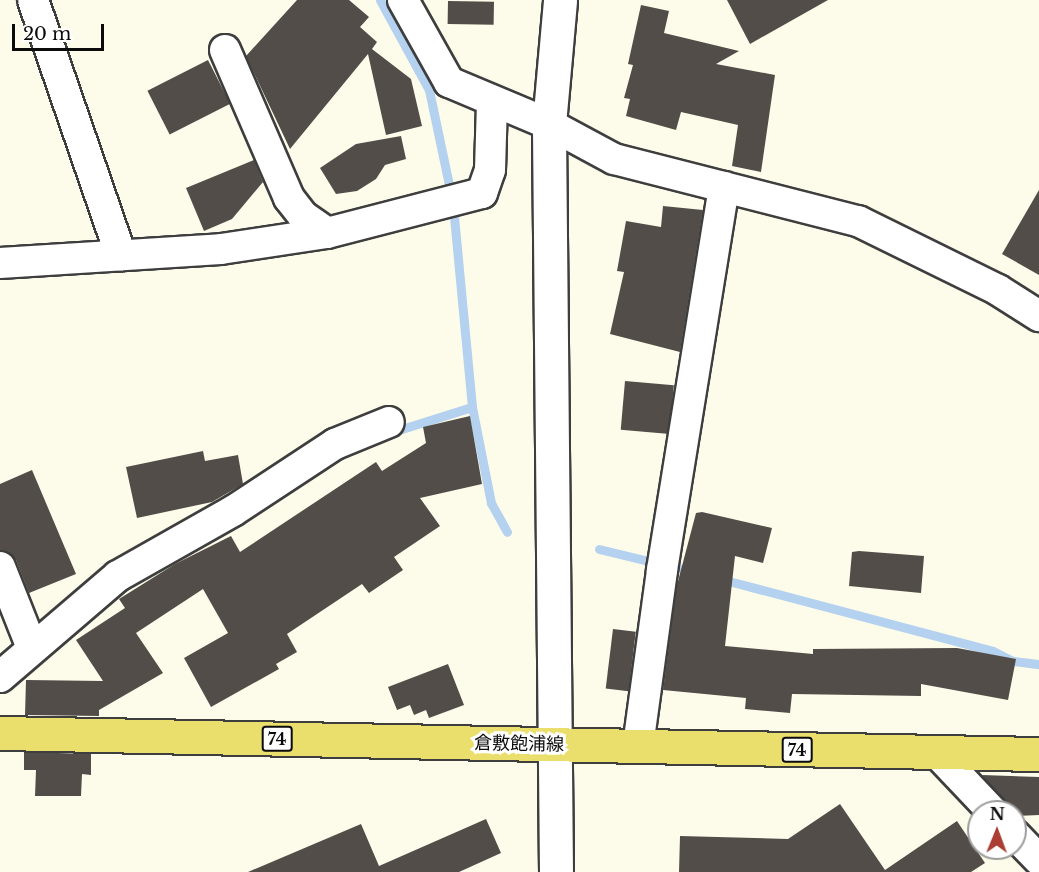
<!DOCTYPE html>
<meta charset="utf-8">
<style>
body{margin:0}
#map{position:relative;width:1039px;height:872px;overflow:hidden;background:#fdfcea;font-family:"Libre Baskerville","Noto Sans JP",serif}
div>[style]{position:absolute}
.stream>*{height:9px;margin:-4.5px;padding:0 4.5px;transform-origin:4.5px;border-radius:4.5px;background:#b4d1ef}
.building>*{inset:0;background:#524d48;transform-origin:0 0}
.roads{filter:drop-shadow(2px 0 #3e3e3e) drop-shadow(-2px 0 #3e3e3e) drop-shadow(0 2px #3e3e3e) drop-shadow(0 -2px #3e3e3e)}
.minor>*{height:30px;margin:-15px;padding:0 15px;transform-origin:15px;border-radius:15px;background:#fff}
.tertiary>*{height:33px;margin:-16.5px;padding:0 16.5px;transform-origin:16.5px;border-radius:16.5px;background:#fff}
.primary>*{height:33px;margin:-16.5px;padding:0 16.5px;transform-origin:16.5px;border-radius:16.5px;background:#eade6d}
span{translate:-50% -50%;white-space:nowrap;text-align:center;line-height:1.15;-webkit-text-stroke:6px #fff;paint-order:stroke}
.shield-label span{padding:2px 4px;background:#fff;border:2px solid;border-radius:4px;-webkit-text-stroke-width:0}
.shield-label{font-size:16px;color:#0b0b0b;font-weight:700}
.street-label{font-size:18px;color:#0b0b0b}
.north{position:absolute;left:967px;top:800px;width:60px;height:60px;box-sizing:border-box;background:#fff;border:2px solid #9d9d9d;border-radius:50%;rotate:1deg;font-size:16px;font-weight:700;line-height:24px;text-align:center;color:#0b0b0b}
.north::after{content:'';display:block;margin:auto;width:21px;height:27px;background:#ab3d32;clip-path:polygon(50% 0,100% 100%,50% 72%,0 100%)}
.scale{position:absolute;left:12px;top:24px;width:92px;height:27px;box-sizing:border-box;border:3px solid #0b0b0b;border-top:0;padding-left:8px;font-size:18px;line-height:21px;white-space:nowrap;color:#0b0b0b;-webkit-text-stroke:4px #fff;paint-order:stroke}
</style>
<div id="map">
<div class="stream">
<div style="left:380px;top:0;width:102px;rotate:61.4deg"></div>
<div style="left:429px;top:90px;width:97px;rotate:78.1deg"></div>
<div style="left:472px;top:407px;width:98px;rotate:78.8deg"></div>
<div style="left:491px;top:503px;width:33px;rotate:61deg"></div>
<div style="left:392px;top:432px;width:84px;rotate:-17.4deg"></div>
<div style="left:472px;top:407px;width:193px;rotate:-95.4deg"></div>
<div style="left:599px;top:549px;width:97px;rotate:13.7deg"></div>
<div style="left:721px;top:579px;width:281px;rotate:14.8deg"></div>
<div style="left:993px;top:651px;width:22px;rotate:27deg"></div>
<div style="left:1013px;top:661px;width:26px;rotate:7deg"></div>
</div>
<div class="building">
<div style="clip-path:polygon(297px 0,349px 0,369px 17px,360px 27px,377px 42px,372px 49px,411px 79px,422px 126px,386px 135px,368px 54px,290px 149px,246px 56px)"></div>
<div style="clip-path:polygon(727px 0,828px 0,750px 44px)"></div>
<div style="left:448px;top:1px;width:46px;height:23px;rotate:1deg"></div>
<div style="clip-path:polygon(641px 5px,669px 11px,664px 33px,739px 51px,716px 64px,775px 75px,761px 172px,732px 166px,738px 125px,681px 112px,676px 130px,626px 116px,630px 99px,624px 98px,633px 65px,628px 64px)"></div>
<div style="left:208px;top:60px;width:49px;height:68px;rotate:63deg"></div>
<div style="clip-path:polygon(401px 136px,406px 159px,385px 165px,376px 179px,357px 191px,336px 194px,320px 168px,356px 144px)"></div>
<div style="clip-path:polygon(254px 160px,263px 182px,232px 219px,204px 231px,186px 188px)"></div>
<div style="clip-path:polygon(1039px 190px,1039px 275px,1002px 254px)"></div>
<div style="clip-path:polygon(663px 206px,703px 210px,680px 352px,610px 334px,624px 272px,617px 271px,626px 221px,661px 227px)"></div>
<div style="left:625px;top:381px;width:49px;height:49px;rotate:5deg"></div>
<div style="clip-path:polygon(470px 416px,482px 484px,420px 498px,440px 526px,394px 557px,403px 570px,369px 593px,362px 584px,287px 634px,297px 652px,276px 664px,279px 669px,211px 707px,184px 658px,228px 633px,203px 589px,136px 633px,163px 673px,99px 710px,99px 716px,25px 715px,26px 680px,103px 681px,76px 640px,125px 608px,119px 599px,175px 564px,231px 536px,240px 552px,376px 462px,382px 471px,426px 443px,423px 427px)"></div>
<div style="clip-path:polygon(203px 451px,205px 461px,238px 455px,243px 484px,212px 502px,137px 518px,126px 467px)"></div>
<div style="clip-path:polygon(32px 470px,76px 574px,29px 593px,16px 560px,0 550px,0 484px)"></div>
<div style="clip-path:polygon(702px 512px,772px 528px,763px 563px,735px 556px,725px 646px,813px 654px,813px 649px,957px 648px,1016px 659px,1008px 700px,921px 684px,921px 696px,792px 694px,790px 713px,745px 709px,746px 698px,663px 690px,677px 585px,696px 513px)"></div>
<div style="clip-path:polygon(859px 551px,924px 556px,921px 593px,849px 586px,852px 552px)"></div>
<div style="left:613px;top:629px;width:23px;height:60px;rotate:7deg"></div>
<div style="clip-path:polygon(448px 664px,464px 705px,429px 718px,426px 710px,414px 715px,410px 705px,397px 710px,388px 687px)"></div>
<div style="clip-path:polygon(24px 752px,91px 754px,91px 775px,82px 774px,81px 796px,35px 796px,36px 770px,24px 770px)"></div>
<div style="clip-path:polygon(982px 775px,1039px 777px,1039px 815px,1015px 816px)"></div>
<div style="clip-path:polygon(840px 804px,885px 870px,957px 821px,985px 863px,971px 872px,679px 872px,680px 836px,788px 839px)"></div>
<div style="clip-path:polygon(486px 819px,501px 853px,459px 872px,248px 872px,361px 824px,379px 866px)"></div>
</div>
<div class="roads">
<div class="minor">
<div style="left:33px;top:0;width:270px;rotate:71deg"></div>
<div style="left:403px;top:0;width:94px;rotate:60.7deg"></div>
<div style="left:449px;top:82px;width:108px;rotate:22.8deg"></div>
<div style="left:549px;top:124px;width:74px;rotate:28.3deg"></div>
<div style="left:614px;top:159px;width:252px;rotate:14.3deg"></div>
<div style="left:858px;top:221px;width:156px;rotate:26.2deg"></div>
<div style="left:998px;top:290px;width:49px;rotate:32.4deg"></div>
<div style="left:225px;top:50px;width:161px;rotate:66.6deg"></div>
<div style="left:289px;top:198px;width:23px;rotate:52deg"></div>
<div style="left:303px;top:216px;width:29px;rotate:35deg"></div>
<div style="left:0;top:263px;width:221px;rotate:-3.6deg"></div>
<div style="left:221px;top:249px;width:107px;rotate:-8.6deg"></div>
<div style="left:327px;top:233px;width:160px;rotate:-14.5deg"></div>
<div style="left:482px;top:193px;width:24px;rotate:-71deg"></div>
<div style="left:490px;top:170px;width:68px;rotate:-88.3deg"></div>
<div style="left:0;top:567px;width:87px;rotate:68.4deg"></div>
<div style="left:0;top:677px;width:155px;rotate:-40.6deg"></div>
<div style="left:118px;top:576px;width:132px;rotate:-29.5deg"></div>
<div style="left:233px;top:511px;width:122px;rotate:-33.3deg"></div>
<div style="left:335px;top:444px;width:58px;rotate:-22.2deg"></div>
<div style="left:638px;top:746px;width:178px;rotate:-82.2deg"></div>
<div style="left:662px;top:570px;width:388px;rotate:-80.8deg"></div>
<div style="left:936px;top:752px;width:83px;rotate:46.5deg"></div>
<div style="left:1015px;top:835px;width:35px;rotate:46deg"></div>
</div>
<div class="tertiary">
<div style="left:556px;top:872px;width:748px;rotate:-90.54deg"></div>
<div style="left:549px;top:124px;width:124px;rotate:-84.9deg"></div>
</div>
<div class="primary">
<div style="left:0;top:733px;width:1039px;rotate:1.16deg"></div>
</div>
</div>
<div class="shield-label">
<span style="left:277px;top:739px">74</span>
<span style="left:797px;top:750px">74</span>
</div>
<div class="street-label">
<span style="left:519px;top:744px;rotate:1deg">倉敷飽浦線</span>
</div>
<div class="north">N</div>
<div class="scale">20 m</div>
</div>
